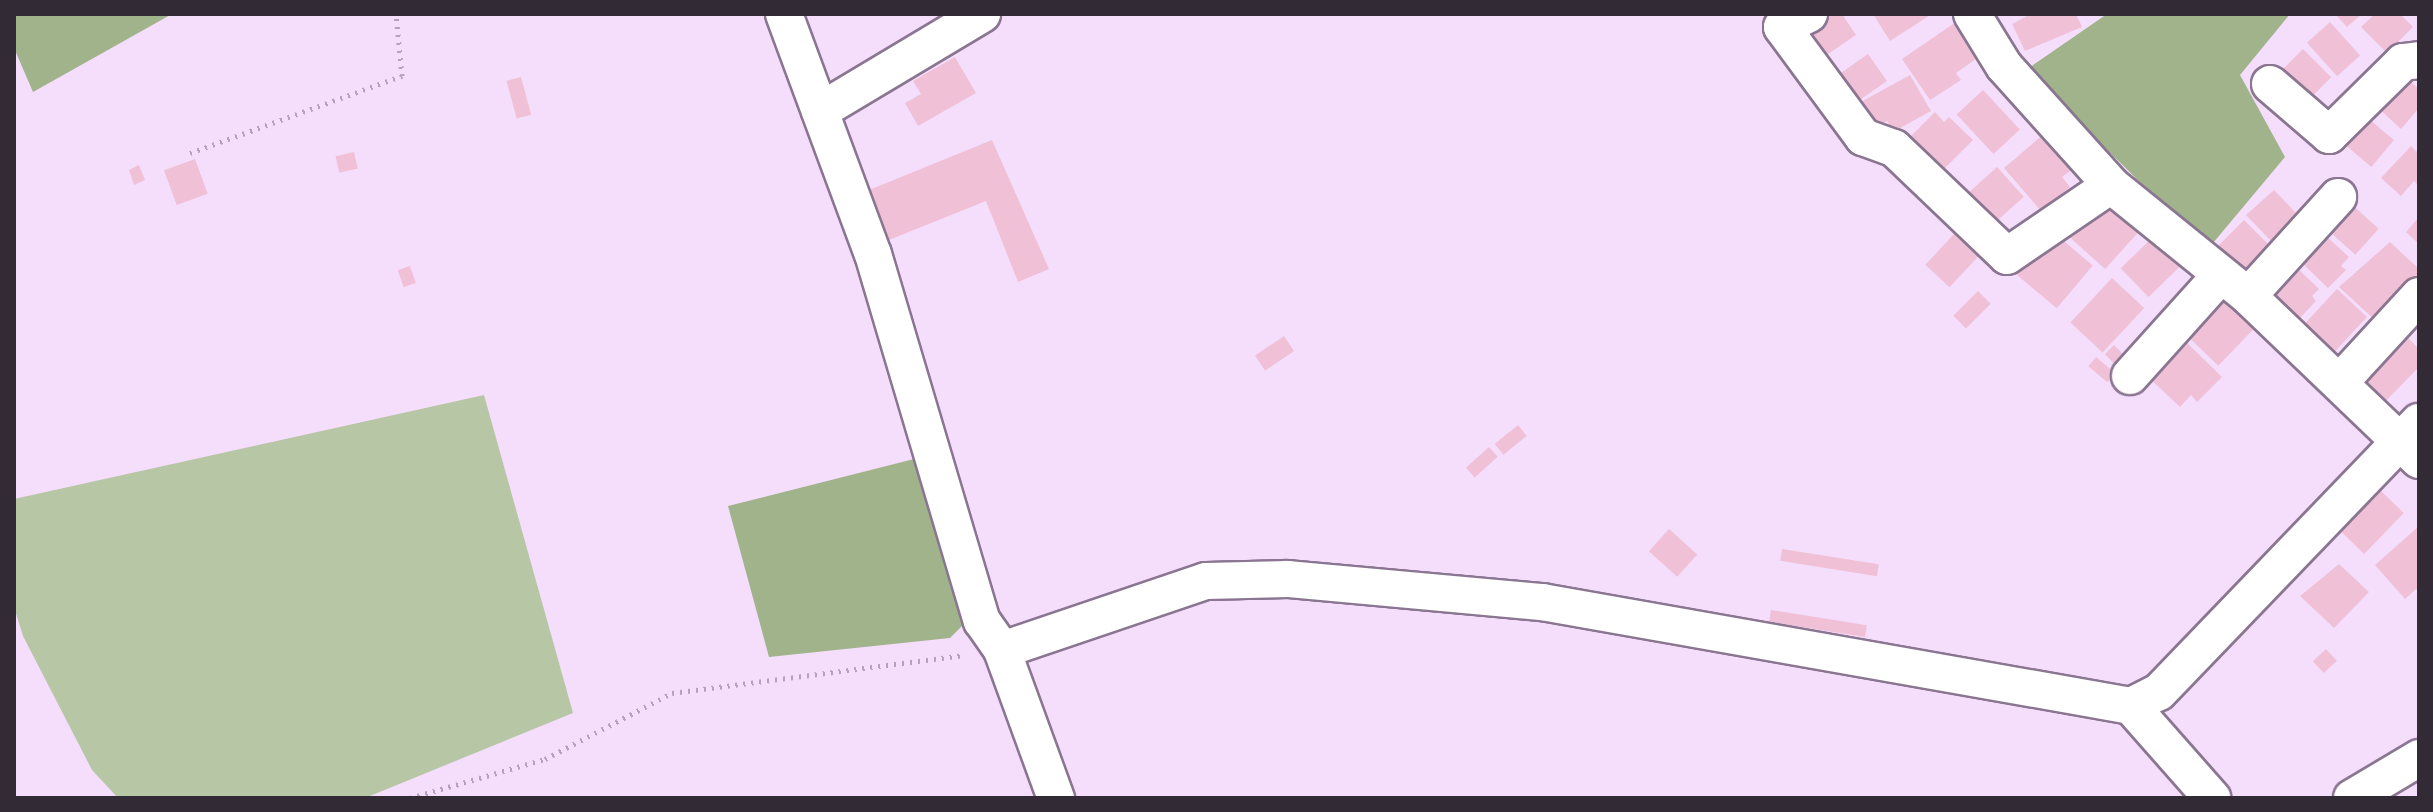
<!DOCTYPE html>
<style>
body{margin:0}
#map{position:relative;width:2433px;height:812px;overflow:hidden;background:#f4defc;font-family:"Alegreya Sans",sans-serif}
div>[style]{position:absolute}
.green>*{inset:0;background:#b7c6a5}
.forest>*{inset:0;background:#a1b38b}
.building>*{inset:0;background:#f0c1d6;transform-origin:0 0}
.path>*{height:5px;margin-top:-2.5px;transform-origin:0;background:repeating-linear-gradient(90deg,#b3a2b9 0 2px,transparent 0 8px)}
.roads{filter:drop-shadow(2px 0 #8a7691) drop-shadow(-2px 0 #8a7691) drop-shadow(0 2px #8a7691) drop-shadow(0 -2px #8a7691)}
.minor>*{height:36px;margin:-18px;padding:0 18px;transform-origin:18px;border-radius:18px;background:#fff}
span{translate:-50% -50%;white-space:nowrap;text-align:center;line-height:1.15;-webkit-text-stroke:7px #fff;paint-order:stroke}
.frame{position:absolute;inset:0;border:16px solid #322a35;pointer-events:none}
</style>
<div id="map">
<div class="green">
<div style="clip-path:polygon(484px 395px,573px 713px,365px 798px,118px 798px,92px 770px,23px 636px,14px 607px,14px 499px)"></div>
</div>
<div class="forest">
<div style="clip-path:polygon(14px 14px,172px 14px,33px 92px,14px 48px)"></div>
<div style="clip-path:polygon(2107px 14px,2290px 14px,2240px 75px,2285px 157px,2208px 249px,2026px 70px)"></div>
<div style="clip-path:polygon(918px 458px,968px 620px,950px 638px,769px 657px,728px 506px)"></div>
</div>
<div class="building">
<div style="clip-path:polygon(1830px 14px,1842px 14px,1856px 35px,1816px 62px,1798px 34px)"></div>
<div style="clip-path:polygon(1873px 14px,1932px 14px,1890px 41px)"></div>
<div style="clip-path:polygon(2031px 14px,2076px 14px,2082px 27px,2025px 51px,2012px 24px)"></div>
<div style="clip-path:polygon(2335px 14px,2362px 14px,2347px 27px)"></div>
<div style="clip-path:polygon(2375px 14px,2400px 14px,2413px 27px,2387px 53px,2361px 27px)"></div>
<div style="clip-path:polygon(1956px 22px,1980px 56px,1956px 73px,1961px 80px,1930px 100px,1902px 59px)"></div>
<div style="left:2330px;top:22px;width:45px;height:31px;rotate:48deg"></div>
<div style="left:2303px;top:49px;width:40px;height:35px;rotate:45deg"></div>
<div style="left:1868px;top:54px;width:33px;height:40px;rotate:55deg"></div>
<div style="clip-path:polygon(955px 57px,976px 93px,918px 126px,905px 103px,921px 94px,913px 81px)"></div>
<div style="clip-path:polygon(1910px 75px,1931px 111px,1893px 132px,1887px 121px,1874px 129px,1859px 103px)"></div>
<div style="left:521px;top:77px;width:39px;height:15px;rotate:75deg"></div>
<div style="clip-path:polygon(2405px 77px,2419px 89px,2419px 108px,2401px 129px,2378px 108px)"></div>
<div style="left:1983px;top:90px;width:54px;height:36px;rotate:47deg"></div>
<div style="clip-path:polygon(1935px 112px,1944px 122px,1949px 117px,1973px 140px,1941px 172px,1910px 137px)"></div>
<div style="left:2364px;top:115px;width:39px;height:35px;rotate:40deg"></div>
<div style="clip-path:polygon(2045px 133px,2074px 168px,2062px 177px,2070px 187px,2041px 211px,2004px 168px)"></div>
<div style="clip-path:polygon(992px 140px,1049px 269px,1018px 282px,986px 201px,884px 242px,864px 192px)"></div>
<div style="clip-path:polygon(2411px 146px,2419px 154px,2419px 186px,2414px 181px,2401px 196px,2381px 178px)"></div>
<div style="left:354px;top:152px;width:17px;height:19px;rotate:77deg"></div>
<div style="left:195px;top:159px;width:37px;height:33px;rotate:70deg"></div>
<div style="clip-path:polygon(139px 165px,145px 180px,134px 185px,129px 170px)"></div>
<div style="left:1997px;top:167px;width:40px;height:47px;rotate:48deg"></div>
<div style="clip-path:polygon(2274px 190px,2297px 214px,2288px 221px,2294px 227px,2275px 245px,2246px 215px)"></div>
<div style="left:2105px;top:199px;width:47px;height:52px;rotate:42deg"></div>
<div style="left:2349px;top:202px;width:40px;height:35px;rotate:42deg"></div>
<div style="clip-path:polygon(2419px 217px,2419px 244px,2406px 232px)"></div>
<div style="left:2244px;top:220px;width:41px;height:37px;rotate:45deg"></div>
<div style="left:2053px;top:232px;width:52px;height:56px;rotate:40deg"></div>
<div style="left:1954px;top:234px;width:33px;height:42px;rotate:43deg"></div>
<div style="clip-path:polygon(2325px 235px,2349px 257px,2341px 266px,2346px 270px,2328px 288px,2300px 261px)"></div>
<div style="left:2153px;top:237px;width:40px;height:45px;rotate:46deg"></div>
<div style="clip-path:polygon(2390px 242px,2419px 269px,2419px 275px,2376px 321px,2339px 287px)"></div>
<div style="left:410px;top:266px;width:18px;height:13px;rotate:71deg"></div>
<div style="clip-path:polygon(2295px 266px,2319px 289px,2312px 296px,2316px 301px,2298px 320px,2269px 293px)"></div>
<div style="left:2112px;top:278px;width:44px;height:61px;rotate:43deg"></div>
<div style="left:2337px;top:289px;width:41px;height:52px;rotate:43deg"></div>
<div style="left:1978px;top:291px;width:18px;height:35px;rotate:45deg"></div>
<div style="left:2222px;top:297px;width:45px;height:52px;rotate:44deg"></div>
<div style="clip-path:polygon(2405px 335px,2419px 349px,2419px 367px,2382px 405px,2359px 382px)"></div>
<div style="left:1284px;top:336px;width:18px;height:35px;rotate:56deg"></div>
<div style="clip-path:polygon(2182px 338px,2222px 377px,2197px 402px,2191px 395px,2180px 407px,2146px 375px)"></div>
<div style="left:2114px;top:345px;width:20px;height:13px;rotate:45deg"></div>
<div style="left:2096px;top:357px;width:25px;height:12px;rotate:40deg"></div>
<div style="left:1518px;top:425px;width:14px;height:30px;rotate:51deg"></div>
<div style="left:1489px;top:447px;width:13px;height:31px;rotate:48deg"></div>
<div style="left:2380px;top:490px;width:33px;height:57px;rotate:44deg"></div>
<div style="clip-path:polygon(2419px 526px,2419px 592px,2416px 589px,2405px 599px,2375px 565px)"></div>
<div style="left:1669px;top:529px;width:38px;height:30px;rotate:42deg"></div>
<div style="left:1782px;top:549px;width:98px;height:12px;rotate:9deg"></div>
<div style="clip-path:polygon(2339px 564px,2369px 592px,2334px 628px,2300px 596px)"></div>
<div style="left:1771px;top:610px;width:97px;height:12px;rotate:9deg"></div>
<div style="left:2326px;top:649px;width:16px;height:18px;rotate:47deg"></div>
</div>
<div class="path">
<div style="left:190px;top:153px;width:226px;rotate:-20deg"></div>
<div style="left:402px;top:76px;width:62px;rotate:-95.5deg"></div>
<div style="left:410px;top:798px;width:141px;rotate:-16.1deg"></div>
<div style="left:545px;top:759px;width:143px;rotate:-27.5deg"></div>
<div style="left:672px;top:693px;width:295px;rotate:-7.4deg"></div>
</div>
<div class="roads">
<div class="minor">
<div style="left:784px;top:14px;width:256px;rotate:69.7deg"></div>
<div style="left:873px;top:254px;width:383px;rotate:73.5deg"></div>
<div style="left:982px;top:621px;width:35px;rotate:55deg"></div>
<div style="left:1002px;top:650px;width:158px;rotate:70deg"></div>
<div style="left:1809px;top:14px;width:30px;rotate:154deg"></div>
<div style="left:1782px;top:27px;width:137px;rotate:53.6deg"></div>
<div style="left:1863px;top:137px;width:33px;rotate:20deg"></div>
<div style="left:1894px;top:148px;width:156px;rotate:43.7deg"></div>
<div style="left:2007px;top:256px;width:126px;rotate:-34.3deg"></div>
<div style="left:1972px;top:14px;width:61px;rotate:58.4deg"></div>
<div style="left:2004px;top:66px;width:160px;rotate:48deg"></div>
<div style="left:2111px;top:185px;width:176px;rotate:39deg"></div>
<div style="left:2248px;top:296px;width:237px;rotate:43.8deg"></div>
<div style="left:2270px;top:84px;width:78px;rotate:40.8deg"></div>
<div style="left:2329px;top:135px;width:104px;rotate:-44.6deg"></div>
<div style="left:2403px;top:62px;width:16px;rotate:-7deg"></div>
<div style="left:820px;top:111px;width:189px;rotate:-30.9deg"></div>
<div style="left:2248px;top:296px;width:134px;rotate:-47.7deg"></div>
<div style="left:2130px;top:376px;width:136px;rotate:-48deg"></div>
<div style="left:2340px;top:382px;width:117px;rotate:-47.4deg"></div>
<div style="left:1002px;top:650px;width:215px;rotate:-18.7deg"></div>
<div style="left:1206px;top:581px;width:82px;rotate:-1.4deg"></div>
<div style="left:1288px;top:579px;width:255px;rotate:5.2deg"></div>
<div style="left:1542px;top:602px;width:598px;rotate:10.01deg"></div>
<div style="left:2131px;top:706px;width:31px;rotate:-27deg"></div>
<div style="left:2159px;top:692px;width:375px;rotate:-46.1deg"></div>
<div style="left:2131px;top:706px;width:123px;rotate:48.6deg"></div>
<div style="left:2352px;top:798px;width:78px;rotate:-30.8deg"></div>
</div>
</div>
<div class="frame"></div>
</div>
